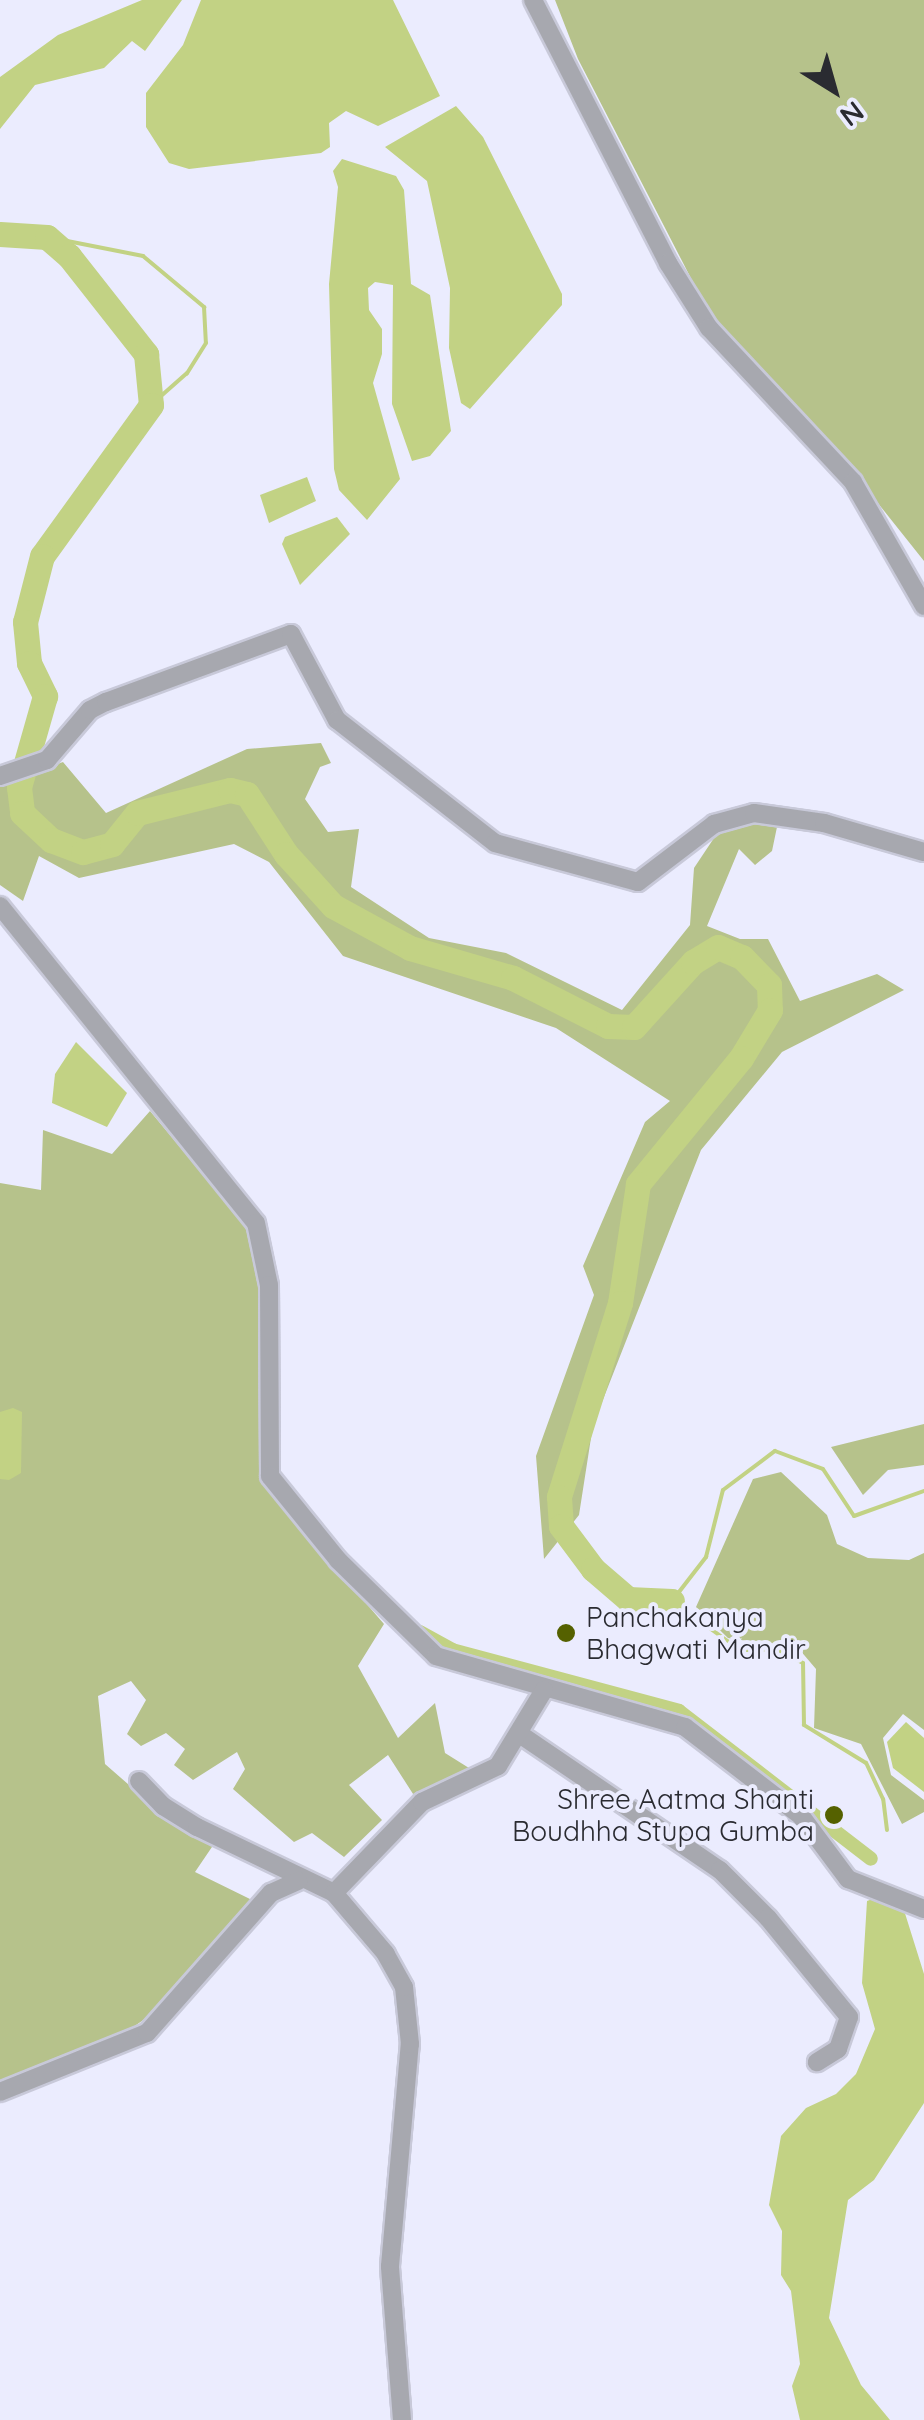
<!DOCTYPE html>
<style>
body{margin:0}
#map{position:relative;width:924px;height:2420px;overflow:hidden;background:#ebecfe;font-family:Quicksand,sans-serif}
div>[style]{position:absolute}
.green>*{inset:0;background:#b6c28b}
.water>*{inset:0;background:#c2d284}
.stream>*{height:4px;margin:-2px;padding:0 2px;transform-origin:2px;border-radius:2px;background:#c2d284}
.canal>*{height:14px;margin:-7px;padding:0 7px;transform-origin:7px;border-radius:7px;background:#c2d284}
.river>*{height:25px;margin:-12.5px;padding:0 12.5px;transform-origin:12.5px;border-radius:12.5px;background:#c2d284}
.roads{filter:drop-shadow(2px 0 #c8c9d9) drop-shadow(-2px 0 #c8c9d9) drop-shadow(0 2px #c8c9d9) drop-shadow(0 -2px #c8c9d9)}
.minor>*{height:18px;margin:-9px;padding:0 9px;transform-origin:9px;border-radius:9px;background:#a7a8af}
.dots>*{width:28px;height:28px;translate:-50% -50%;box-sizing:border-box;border:5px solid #ebecfe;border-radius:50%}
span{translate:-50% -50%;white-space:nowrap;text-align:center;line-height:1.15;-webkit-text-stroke:8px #ebecfe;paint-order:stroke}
.poi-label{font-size:28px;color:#2a2b31}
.left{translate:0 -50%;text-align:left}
.right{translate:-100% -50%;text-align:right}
.north{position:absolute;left:784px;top:40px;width:100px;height:100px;-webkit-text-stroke:8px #ebecfe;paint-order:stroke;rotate:143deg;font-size:28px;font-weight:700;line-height:40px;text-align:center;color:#2a2b31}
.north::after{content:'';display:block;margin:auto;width:35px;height:45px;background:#2a2b31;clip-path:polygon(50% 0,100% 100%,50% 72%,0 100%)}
</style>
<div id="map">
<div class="green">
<div style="clip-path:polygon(555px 0,924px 0,924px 561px,830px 443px,715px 325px,578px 59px)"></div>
<div style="clip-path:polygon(321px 743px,331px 763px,320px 767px,305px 799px,328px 832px,359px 829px,351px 887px,429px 938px,506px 953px,622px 1010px,690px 925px,694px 868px,716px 835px,757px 819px,777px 827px,772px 851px,755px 865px,739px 849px,707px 926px,740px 939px,768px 939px,800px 1001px,877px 974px,904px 990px,782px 1052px,701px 1150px,593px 1425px,579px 1515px,544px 1559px,536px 1456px,594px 1295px,583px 1266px,645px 1122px,670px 1101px,556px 1028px,343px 956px,269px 862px,234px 844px,79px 878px,39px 856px,23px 901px,0 885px,0 785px,63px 762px,106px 813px,247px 749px)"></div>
<div style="clip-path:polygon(150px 1111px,258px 1241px,262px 1483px,384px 1624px,358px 1666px,398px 1738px,435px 1703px,445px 1753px,469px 1768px,415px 1797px,388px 1755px,349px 1785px,382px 1820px,344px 1857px,312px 1833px,294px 1842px,233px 1789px,245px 1769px,237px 1752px,193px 1780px,174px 1765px,185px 1749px,166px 1733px,141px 1746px,127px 1734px,146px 1700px,131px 1681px,98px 1696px,105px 1764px,168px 1819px,214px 1844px,195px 1872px,252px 1900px,173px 1999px,122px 2035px,0 2084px,0 1183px,41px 1190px,43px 1130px,112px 1154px)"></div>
<div style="clip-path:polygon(924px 1424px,924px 1465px,888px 1470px,863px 1495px,831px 1447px)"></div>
<div style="clip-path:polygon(781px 1472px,827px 1515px,837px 1544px,868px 1558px,909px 1560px,924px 1553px,924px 1730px,903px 1714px,883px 1738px,891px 1775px,924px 1800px,924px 1812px,902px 1824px,861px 1744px,814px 1728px,816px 1669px,799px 1649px,728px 1638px,696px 1607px,753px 1479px)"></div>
</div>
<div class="water">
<div style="clip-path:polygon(142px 0,182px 0,145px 51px,132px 41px,104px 68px,35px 85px,0 129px,0 77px,58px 35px)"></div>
<div style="clip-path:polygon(201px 0,393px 0,440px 96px,378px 126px,346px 111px,329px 123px,330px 147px,321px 153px,189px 169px,169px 163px,146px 127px,146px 93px,183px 45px)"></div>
<div style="clip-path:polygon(456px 106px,483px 137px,562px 294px,562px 305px,470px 409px,461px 403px,449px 348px,450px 288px,427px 181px,385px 147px)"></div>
<div style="clip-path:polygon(342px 159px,396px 176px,404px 190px,411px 284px,430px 295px,451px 431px,430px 456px,412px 461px,392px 404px,393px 285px,375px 282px,368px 288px,369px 310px,382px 329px,382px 354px,373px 383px,400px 479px,367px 520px,339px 490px,334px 469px,329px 284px,338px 187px,333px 171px)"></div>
<div style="clip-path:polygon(307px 477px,316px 501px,269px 523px,260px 495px)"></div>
<div style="clip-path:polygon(337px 517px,350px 534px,300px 585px,282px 544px,285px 537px)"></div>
<div style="clip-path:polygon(76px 1042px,127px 1093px,107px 1127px,52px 1103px,55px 1074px)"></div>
<div style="clip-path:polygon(13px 1408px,22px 1412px,21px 1473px,9px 1480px,0 1479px,0 1412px)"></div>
<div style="clip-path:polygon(906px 1722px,924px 1738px,924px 1792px,893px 1768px,887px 1742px)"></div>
<div style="clip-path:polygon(878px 1897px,903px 1907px,924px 1974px,924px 2103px,874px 2180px,848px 2200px,829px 2318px,861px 2385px,890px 2420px,800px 2420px,792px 2386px,800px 2364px,791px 2291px,781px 2275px,782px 2231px,769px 2205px,781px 2136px,806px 2108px,836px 2094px,856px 2074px,875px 2029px,862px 1983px,867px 1901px)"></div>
</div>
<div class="stream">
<div style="left:47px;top:237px;width:98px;rotate:11.2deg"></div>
<div style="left:143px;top:256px;width:80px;rotate:39.9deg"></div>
<div style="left:204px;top:307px;width:36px;rotate:87deg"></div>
<div style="left:206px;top:343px;width:36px;rotate:122deg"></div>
<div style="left:187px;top:373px;width:48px;rotate:138.4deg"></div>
<div style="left:887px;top:1830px;width:31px;rotate:-97deg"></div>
<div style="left:883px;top:1799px;width:40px;rotate:-115deg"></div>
<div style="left:866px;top:1763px;width:73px;rotate:-148.5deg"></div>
<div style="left:804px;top:1725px;width:62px;rotate:-90.9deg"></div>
<div style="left:803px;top:1663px;width:29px;rotate:-153deg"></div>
<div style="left:777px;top:1650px;width:37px;rotate:180deg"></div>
<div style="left:740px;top:1650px;width:84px;rotate:-144.2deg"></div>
<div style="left:672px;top:1601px;width:56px;rotate:-52.3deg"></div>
<div style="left:706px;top:1557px;width:69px;rotate:-75.8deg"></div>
<div style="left:723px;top:1490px;width:65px;rotate:-36.9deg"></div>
<div style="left:775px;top:1451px;width:51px;rotate:20.6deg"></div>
<div style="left:823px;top:1469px;width:56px;rotate:56.6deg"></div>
<div style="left:854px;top:1516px;width:74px;rotate:-19.7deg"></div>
</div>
<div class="canal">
<div style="left:420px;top:1632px;width:37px;rotate:29deg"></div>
<div style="left:452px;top:1650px;width:235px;rotate:15deg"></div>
<div style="left:679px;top:1711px;width:242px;rotate:37.6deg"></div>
</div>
<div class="river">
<div style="left:0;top:234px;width:47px;rotate:3.7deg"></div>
<div style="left:47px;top:237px;width:29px;rotate:41deg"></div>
<div style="left:69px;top:256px;width:125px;rotate:51.8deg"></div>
<div style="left:146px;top:354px;width:51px;rotate:84.4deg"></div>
<div style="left:151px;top:405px;width:186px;rotate:125.8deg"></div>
<div style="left:42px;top:556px;width:68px;rotate:104.4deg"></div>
<div style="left:25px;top:622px;width:41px;rotate:84.4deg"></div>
<div style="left:29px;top:663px;width:37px;rotate:64deg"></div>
<div style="left:45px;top:696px;width:95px;rotate:105.9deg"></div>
<div style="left:19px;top:787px;width:26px;rotate:83deg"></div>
<div style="left:22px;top:813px;width:40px;rotate:43deg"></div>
<div style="left:51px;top:840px;width:34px;rotate:21deg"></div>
<div style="left:83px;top:852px;width:30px;rotate:-15deg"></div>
<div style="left:112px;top:844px;width:40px;rotate:-51deg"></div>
<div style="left:137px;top:813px;width:96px;rotate:-13.9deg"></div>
<div style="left:230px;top:790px;width:17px;rotate:13deg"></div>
<div style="left:247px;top:794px;width:72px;rotate:57deg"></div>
<div style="left:286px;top:854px;width:70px;rotate:47.9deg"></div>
<div style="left:333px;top:906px;width:88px;rotate:28.6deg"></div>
<div style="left:410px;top:948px;width:107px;rotate:16.2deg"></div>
<div style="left:513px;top:978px;width:106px;rotate:26.8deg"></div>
<div style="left:608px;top:1026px;width:26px;rotate:2deg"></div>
<div style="left:634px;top:1027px;width:88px;rotate:-47.8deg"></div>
<div style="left:693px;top:962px;width:29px;rotate:-31deg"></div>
<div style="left:718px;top:947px;width:26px;rotate:23deg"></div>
<div style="left:742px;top:957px;width:39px;rotate:46deg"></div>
<div style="left:769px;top:985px;width:25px;rotate:88deg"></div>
<div style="left:770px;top:1010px;width:56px;rotate:121.1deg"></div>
<div style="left:741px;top:1058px;width:163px;rotate:129.3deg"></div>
<div style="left:638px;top:1184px;width:120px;rotate:98.6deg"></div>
<div style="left:620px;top:1303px;width:203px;rotate:107.5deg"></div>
<div style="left:559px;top:1497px;width:29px;rotate:86deg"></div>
<div style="left:561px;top:1526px;width:54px;rotate:53.3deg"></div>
<div style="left:593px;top:1569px;width:46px;rotate:40.6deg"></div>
<div style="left:628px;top:1599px;width:44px;rotate:2.6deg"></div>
</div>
<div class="roads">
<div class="minor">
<div style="left:533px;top:0;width:296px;rotate:62.8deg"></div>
<div style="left:668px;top:263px;width:77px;rotate:57.8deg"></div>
<div style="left:709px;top:328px;width:211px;rotate:46.9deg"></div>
<div style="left:853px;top:482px;width:143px;rotate:60.2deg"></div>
<div style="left:0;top:776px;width:50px;rotate:-18.8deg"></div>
<div style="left:47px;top:760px;width:66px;rotate:-49.3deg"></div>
<div style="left:90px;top:710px;width:18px;rotate:-27deg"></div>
<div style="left:106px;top:702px;width:197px;rotate:-20.2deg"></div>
<div style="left:291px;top:634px;width:98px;rotate:61.9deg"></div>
<div style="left:337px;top:720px;width:200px;rotate:37.9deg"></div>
<div style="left:495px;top:843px;width:148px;rotate:15.3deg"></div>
<div style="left:638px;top:882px;width:96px;rotate:-37.3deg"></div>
<div style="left:714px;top:824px;width:41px;rotate:-15.4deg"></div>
<div style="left:754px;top:813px;width:71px;rotate:8.1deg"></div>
<div style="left:824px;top:823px;width:104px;rotate:16.2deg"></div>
<div style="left:0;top:906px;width:407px;rotate:51.1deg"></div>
<div style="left:256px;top:1223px;width:63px;rotate:78.2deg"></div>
<div style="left:269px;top:1285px;width:191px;rotate:89.7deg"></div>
<div style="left:270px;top:1476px;width:108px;rotate:51deg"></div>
<div style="left:338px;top:1560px;width:137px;rotate:44.4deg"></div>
<div style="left:436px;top:1656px;width:259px;rotate:15.9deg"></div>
<div style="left:685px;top:1727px;width:146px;rotate:37.5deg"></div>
<div style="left:801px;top:1816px;width:79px;rotate:53.3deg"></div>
<div style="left:848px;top:1879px;width:82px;rotate:21.5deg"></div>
<div style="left:521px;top:1735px;width:240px;rotate:34.2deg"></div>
<div style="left:720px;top:1870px;width:68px;rotate:45deg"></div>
<div style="left:768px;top:1918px;width:128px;rotate:50.7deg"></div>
<div style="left:849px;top:2017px;width:34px;rotate:109deg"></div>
<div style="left:838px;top:2049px;width:25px;rotate:148deg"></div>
<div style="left:139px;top:1781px;width:35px;rotate:46deg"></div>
<div style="left:163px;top:1806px;width:40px;rotate:32deg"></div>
<div style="left:197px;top:1827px;width:152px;rotate:25.7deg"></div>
<div style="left:0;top:2092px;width:158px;rotate:-21.9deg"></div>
<div style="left:147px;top:2033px;width:187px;rotate:-48.5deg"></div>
<div style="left:271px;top:1893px;width:30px;rotate:-24deg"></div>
<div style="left:402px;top:2420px;width:154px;rotate:-94.5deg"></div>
<div style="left:390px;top:2266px;width:223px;rotate:-84.9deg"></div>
<div style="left:410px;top:2044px;width:57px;rotate:-96deg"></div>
<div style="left:404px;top:1987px;width:38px;rotate:-119deg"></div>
<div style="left:386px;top:1954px;width:80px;rotate:-130.4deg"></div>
<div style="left:334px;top:1893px;width:127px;rotate:-46deg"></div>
<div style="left:422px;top:1802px;width:84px;rotate:-25.3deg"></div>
<div style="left:498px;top:1766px;width:89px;rotate:-58.8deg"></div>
</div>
</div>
<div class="dots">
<div style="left:566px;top:1633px;background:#556100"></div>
<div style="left:834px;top:1815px;background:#556100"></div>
</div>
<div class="poi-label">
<span class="left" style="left:586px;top:1633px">Panchakanya<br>Bhagwati Mandir</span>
<span class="right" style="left:814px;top:1815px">Shree Aatma Shanti<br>Boudhha Stupa Gumba</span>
</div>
<div class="north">N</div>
</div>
